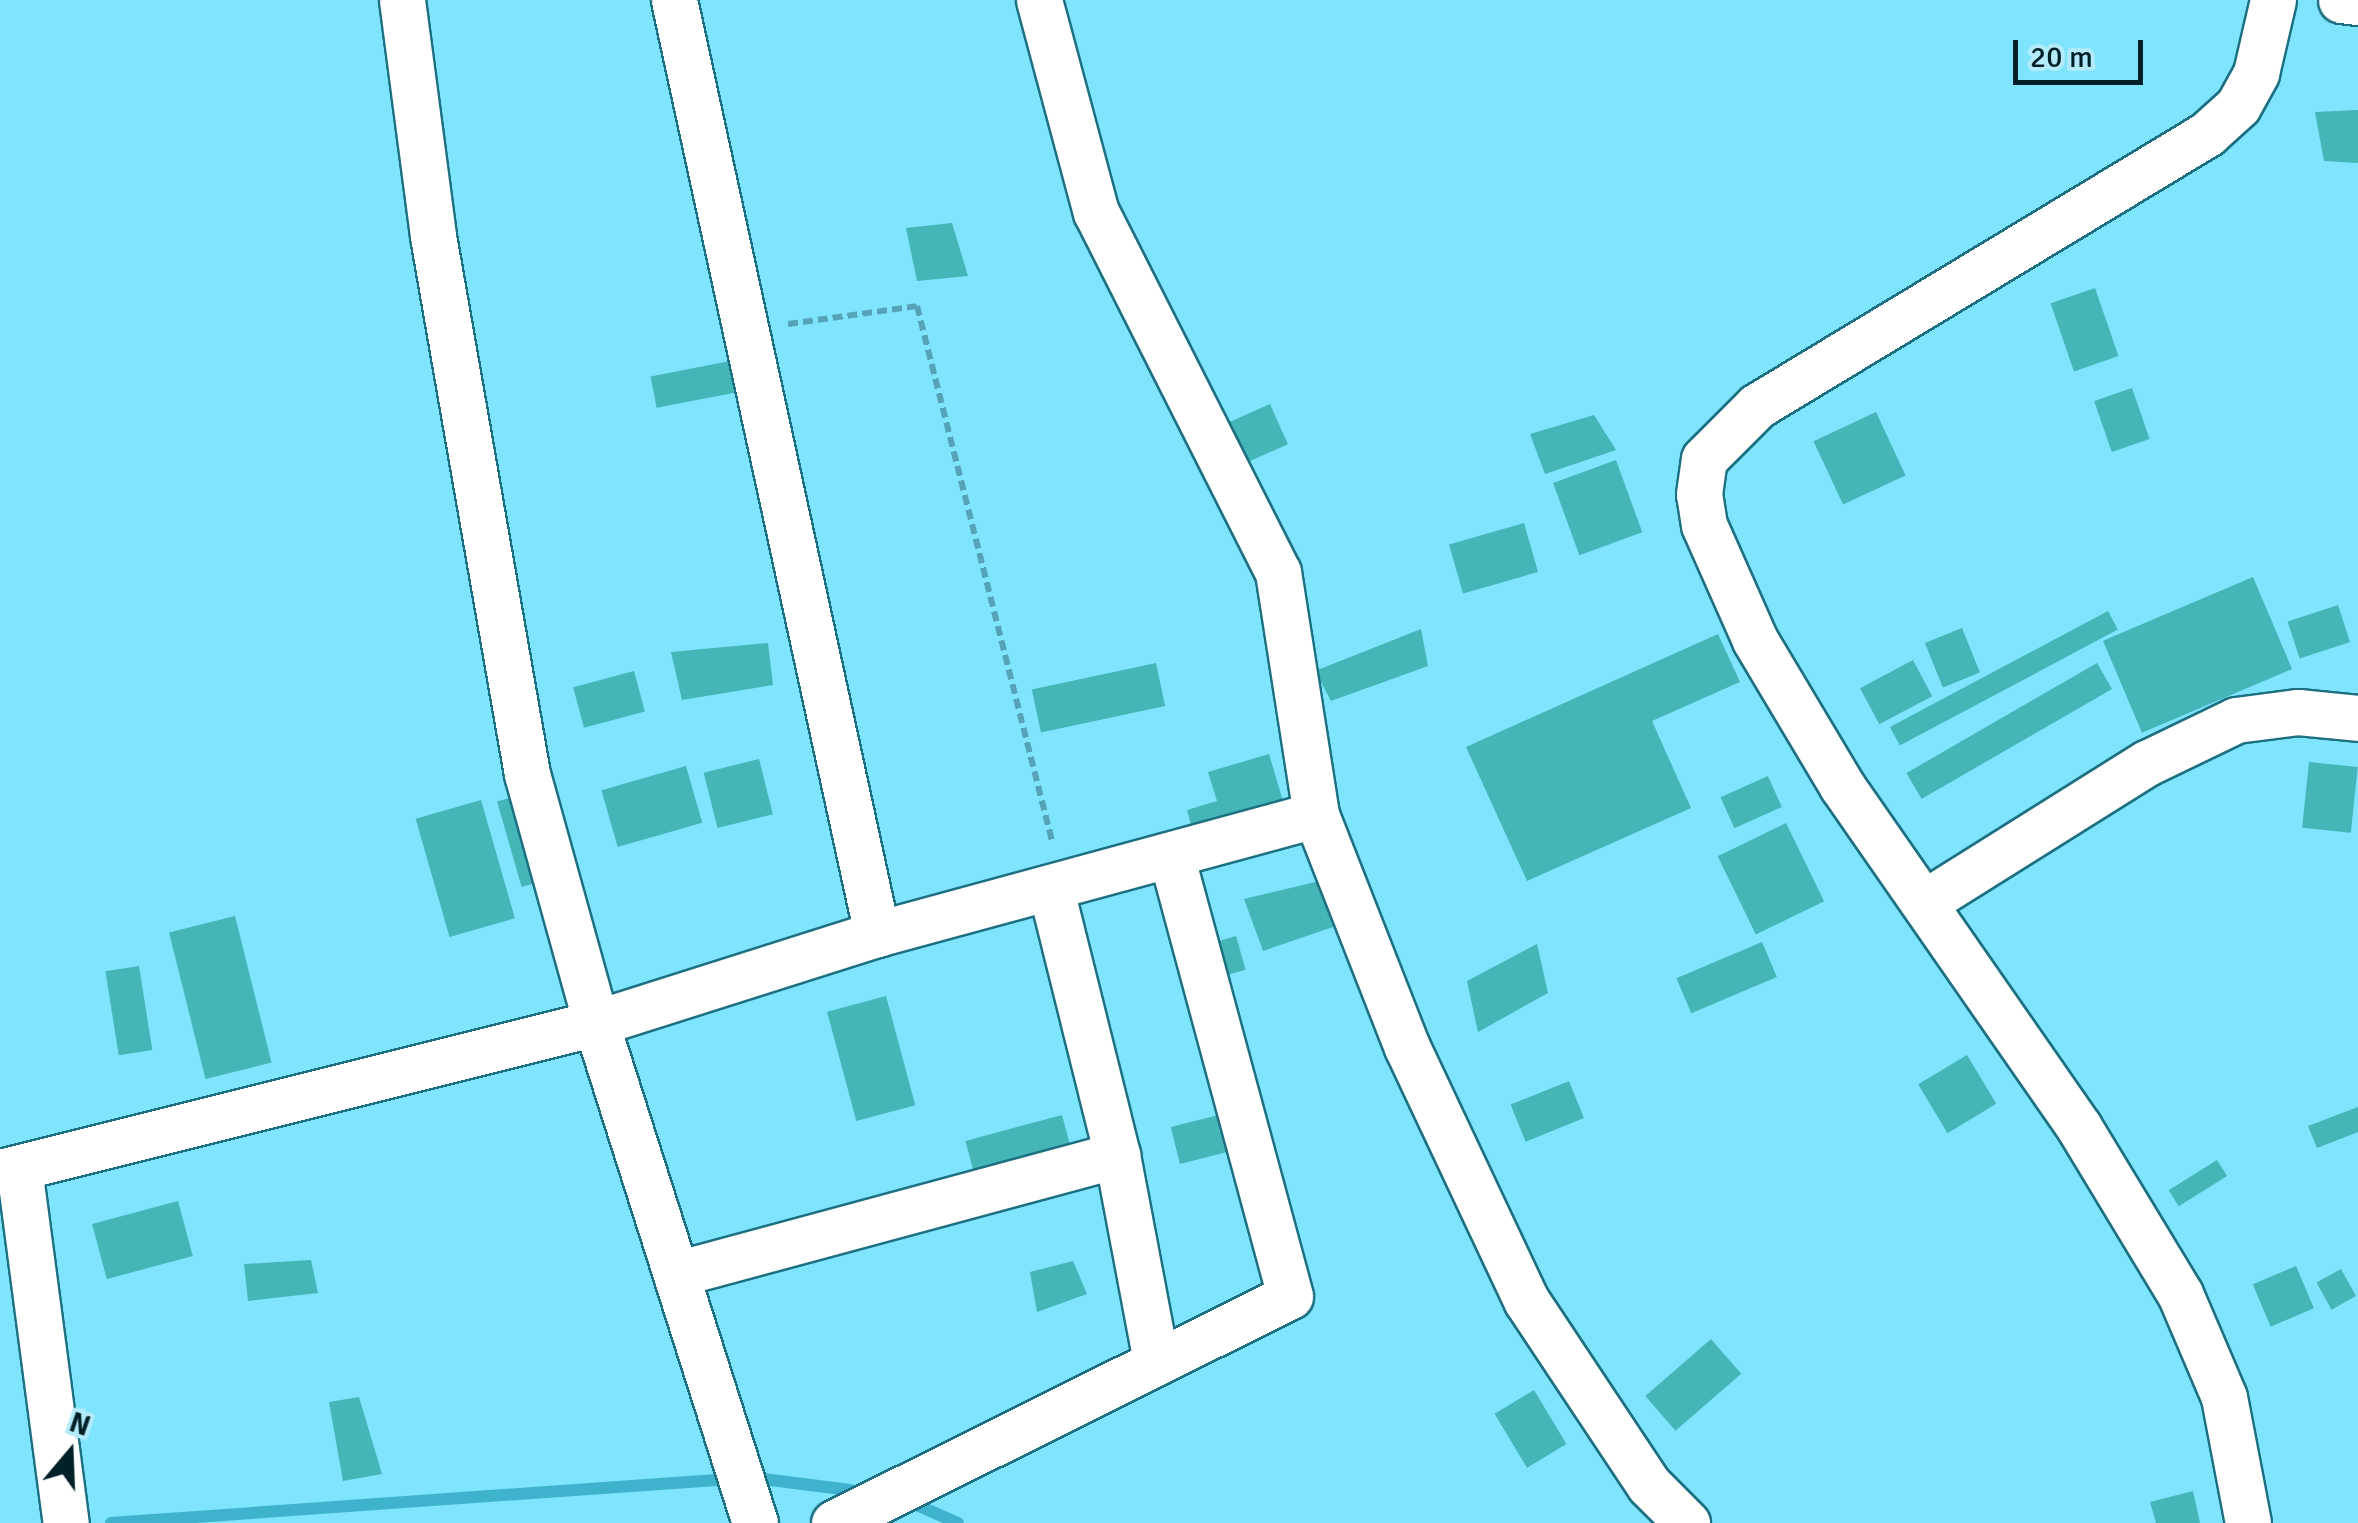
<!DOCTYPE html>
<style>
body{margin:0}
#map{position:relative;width:2358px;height:1523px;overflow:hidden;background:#7fe4fd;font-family:Signika,sans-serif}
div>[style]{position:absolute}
.stream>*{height:12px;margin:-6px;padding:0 6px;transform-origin:6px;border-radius:6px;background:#3fb3cd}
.building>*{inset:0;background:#44b6b7;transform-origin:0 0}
.path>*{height:6px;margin-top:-3px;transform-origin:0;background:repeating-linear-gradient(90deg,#55a3b6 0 10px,transparent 0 15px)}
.roads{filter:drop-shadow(2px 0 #1d7082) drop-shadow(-2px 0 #1d7082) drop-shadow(0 2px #1d7082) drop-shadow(0 -2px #1d7082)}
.minor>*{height:45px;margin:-22.5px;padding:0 22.5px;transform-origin:22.5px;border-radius:22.5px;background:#fff}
span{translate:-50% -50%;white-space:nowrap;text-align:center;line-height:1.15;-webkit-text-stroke:10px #b3ebfa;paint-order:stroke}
.north{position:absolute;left:20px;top:1403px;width:100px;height:100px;-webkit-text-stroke:8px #b3ebfa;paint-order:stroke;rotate:19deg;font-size:28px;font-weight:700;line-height:40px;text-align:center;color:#002027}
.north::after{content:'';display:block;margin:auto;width:35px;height:45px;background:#002027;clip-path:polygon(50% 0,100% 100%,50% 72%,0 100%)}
.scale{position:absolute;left:2013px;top:40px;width:130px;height:45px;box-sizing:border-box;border:5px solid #002027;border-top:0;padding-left:12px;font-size:30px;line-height:35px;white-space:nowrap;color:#002027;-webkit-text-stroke:8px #b3ebfa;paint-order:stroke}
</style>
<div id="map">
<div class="stream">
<div style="left:755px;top:1478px;width:96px;rotate:7.2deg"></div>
<div style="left:912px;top:1503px;width:50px;rotate:23.5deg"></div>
<div style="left:111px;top:1523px;width:607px;rotate:-4.07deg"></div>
</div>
<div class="building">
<div style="clip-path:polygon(2358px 110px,2358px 163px,2324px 161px,2315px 112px)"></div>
<div style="clip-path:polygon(952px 223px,968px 276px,917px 281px,906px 228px)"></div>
<div style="left:2095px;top:288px;width:72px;height:47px;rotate:71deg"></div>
<div style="left:735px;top:360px;width:32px;height:86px;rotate:79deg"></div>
<div style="left:2132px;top:388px;width:54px;height:40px;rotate:71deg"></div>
<div style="left:1270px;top:404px;width:44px;height:45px;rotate:66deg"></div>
<div style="left:1876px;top:412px;width:70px;height:69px;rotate:65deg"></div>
<div style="clip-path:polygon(1594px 415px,1616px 450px,1545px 474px,1530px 434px)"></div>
<div style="left:1616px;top:460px;width:77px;height:67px;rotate:70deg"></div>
<div style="left:1524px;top:523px;width:51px;height:78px;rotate:74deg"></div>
<div style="left:2253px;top:577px;width:100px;height:163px;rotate:67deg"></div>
<div style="left:2338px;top:605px;width:39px;height:53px;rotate:72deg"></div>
<div style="left:2108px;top:611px;width:21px;height:247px;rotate:62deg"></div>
<div style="left:1962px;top:628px;width:48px;height:40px;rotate:68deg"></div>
<div style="clip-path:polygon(1421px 629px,1428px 666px,1331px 701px,1315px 671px)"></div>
<div style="clip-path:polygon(1718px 634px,1740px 682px,1652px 721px,1691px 808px,1527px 881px,1466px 747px)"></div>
<div style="clip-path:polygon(768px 643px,773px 685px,682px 700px,671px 652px)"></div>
<div style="left:1913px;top:660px;width:41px;height:60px;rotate:62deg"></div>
<div style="left:1156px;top:663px;width:44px;height:127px;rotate:78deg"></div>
<div style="left:2097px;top:663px;width:30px;height:220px;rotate:60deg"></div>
<div style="left:634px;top:671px;width:42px;height:63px;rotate:75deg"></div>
<div style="clip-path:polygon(1269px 754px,1285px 808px,1194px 836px,1187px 810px,1217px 801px,1208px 772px)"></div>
<div style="left:759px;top:759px;width:57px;height:57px;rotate:76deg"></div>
<div style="left:2309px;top:762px;width:49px;height:66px;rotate:6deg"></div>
<div style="left:686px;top:766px;width:59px;height:88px;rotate:74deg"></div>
<div style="left:1768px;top:776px;width:34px;height:52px;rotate:66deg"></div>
<div style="left:523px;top:794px;width:89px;height:27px;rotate:74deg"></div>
<div style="left:481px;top:800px;width:123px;height:68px;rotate:74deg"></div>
<div style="left:1786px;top:823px;width:87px;height:76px;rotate:64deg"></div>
<div style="clip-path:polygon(1324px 880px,1333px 927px,1263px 951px,1244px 899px)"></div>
<div style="left:235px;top:916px;width:151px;height:68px;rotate:76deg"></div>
<div style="left:1236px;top:936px;width:35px;height:25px;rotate:74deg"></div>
<div style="left:1762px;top:942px;width:38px;height:93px;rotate:67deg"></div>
<div style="clip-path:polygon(1537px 944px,1548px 993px,1478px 1032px,1467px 981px)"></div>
<div style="left:139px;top:966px;width:85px;height:34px;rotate:81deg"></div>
<div style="left:886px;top:996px;width:113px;height:61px;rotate:75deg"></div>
<div style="left:1967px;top:1055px;width:57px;height:57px;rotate:59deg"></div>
<div style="left:1569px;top:1081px;width:40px;height:63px;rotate:68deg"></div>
<div style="clip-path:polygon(2358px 1107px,2358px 1132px,2317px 1148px,2308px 1126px)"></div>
<div style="left:1227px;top:1113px;width:38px;height:58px;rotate:76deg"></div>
<div style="left:1062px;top:1115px;width:50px;height:100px;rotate:75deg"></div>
<div style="left:2217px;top:1160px;width:19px;height:57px;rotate:58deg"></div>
<div style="left:178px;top:1201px;width:57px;height:89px;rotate:75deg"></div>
<div style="clip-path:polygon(311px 1260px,318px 1293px,248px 1301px,244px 1264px)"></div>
<div style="clip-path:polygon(1073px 1261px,1087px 1294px,1037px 1312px,1030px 1272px)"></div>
<div style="left:2296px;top:1266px;width:46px;height:47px;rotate:67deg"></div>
<div style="left:2341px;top:1269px;width:31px;height:28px;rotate:61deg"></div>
<div style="left:1711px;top:1339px;width:46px;height:87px;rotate:49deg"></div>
<div style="left:1534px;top:1390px;width:63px;height:46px;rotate:59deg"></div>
<div style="clip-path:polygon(359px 1397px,382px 1474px,343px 1481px,329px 1402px)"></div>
<div style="clip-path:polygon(2193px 1491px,2200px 1523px,2156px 1523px,2150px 1502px)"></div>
</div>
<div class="path">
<div style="left:788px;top:324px;width:130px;rotate:-7.9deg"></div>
<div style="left:917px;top:306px;width:552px;rotate:75.84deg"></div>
</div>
<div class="roads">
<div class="minor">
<div style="left:402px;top:0;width:238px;rotate:82.5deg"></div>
<div style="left:433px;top:236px;width:546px;rotate:80.09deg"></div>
<div style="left:527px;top:774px;width:258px;rotate:74.5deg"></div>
<div style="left:596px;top:1023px;width:525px;rotate:72.36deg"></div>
<div style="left:674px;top:0;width:956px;rotate:77.74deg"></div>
<div style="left:1039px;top:0;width:220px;rotate:75deg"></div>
<div style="left:1096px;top:212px;width:403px;rotate:63.2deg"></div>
<div style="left:1278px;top:572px;width:246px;rotate:81.1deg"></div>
<div style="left:1316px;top:815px;width:249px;rotate:68.6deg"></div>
<div style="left:1407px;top:1047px;width:280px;rotate:64.8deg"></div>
<div style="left:1526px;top:1300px;width:222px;rotate:56.4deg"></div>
<div style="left:1649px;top:1485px;width:54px;rotate:45deg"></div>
<div style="left:2341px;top:0;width:17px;rotate:7deg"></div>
<div style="left:1051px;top:890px;width:273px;rotate:76deg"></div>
<div style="left:1117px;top:1155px;width:211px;rotate:79.3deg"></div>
<div style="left:1925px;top:902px;width:262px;rotate:-32.1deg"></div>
<div style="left:2147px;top:763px;width:99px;rotate:-25.8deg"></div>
<div style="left:2236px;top:720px;width:63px;rotate:-7.4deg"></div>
<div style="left:2298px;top:712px;width:60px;rotate:5.7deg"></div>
<div style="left:19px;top:1168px;width:358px;rotate:82.5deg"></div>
<div style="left:0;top:1172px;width:614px;rotate:-14.04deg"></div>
<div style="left:596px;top:1023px;width:295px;rotate:-17.6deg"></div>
<div style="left:877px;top:934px;width:455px;rotate:-15.2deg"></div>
<div style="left:676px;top:1274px;width:457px;rotate:-15.1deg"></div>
<div style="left:834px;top:1523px;width:509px;rotate:-26.46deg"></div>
<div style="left:1290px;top:1296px;width:456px;rotate:-105.1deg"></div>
<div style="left:2248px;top:1523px;width:128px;rotate:-100.8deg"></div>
<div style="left:2224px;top:1397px;width:112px;rotate:-113.1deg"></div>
<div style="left:2180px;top:1294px;width:195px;rotate:-121.2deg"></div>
<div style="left:2079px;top:1127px;width:415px;rotate:-124.8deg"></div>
<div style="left:1842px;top:786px;width:170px;rotate:-120.8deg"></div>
<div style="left:1755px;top:640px;width:126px;rotate:-113.9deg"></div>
<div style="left:1704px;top:525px;width:31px;rotate:-99deg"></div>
<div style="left:1699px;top:494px;width:35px;rotate:-82deg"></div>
<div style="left:1704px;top:459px;width:75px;rotate:-45deg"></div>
<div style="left:1757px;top:406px;width:526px;rotate:-31.15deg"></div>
<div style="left:2207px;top:134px;width:42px;rotate:-42.1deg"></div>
<div style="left:2238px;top:106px;width:38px;rotate:-61deg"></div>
<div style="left:2256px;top:73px;width:75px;rotate:-76.9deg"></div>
</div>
</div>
<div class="north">N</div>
<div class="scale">20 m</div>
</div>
